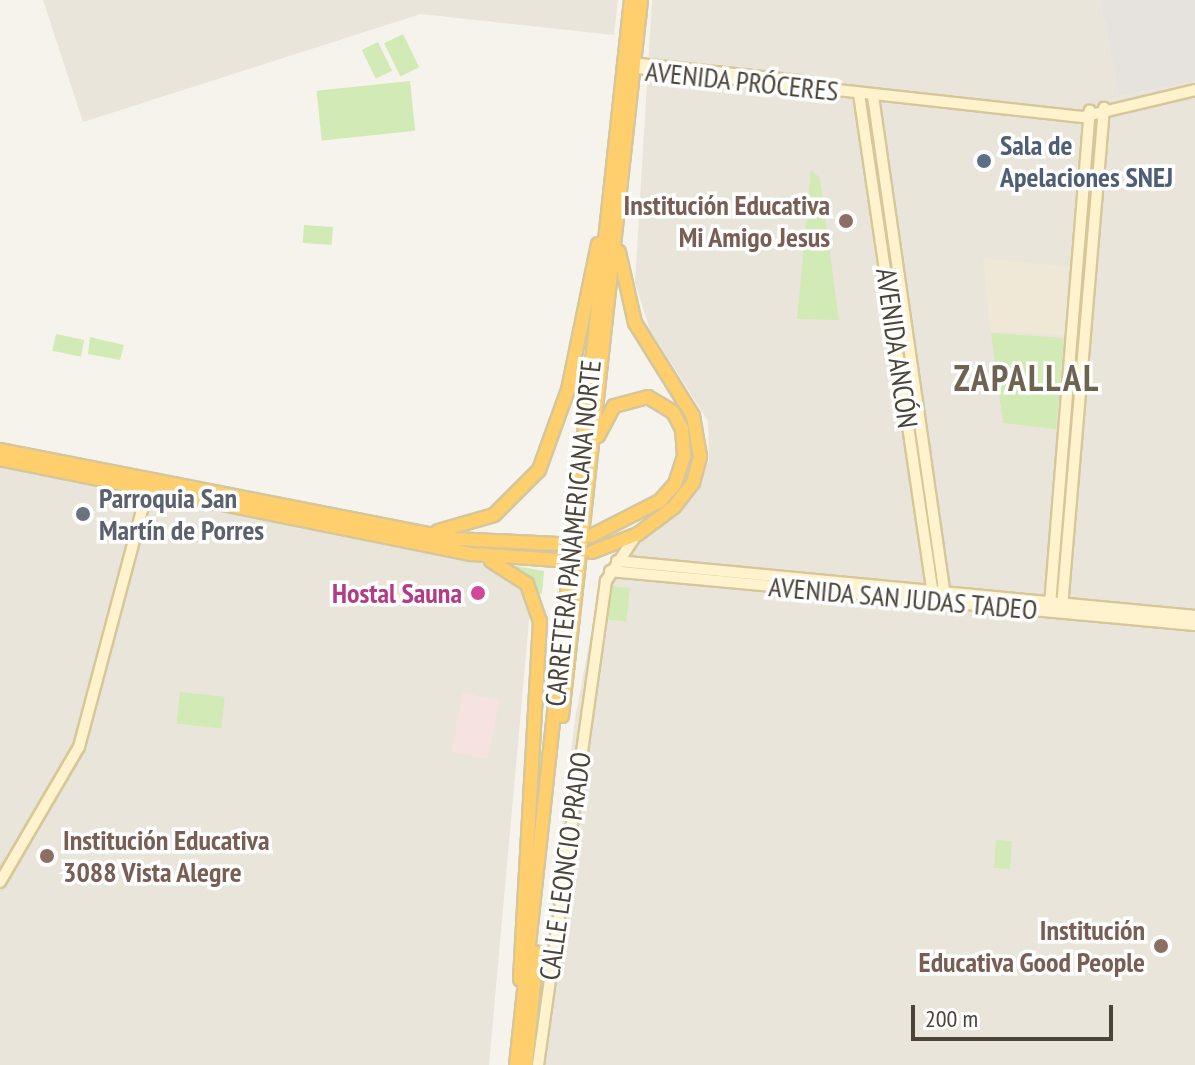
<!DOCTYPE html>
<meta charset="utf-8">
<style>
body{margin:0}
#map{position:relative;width:1195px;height:1065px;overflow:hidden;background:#f6f3ec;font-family:"PT Sans Narrow",sans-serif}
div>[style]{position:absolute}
.residential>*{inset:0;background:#eae5da}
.industrial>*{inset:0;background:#e6e2dd}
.education>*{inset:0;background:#efe8d6}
.medical>*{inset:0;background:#f6e3e0;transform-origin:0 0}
.green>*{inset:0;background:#d2eab5;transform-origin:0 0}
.roads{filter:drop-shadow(2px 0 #d6c79b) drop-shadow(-2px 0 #d6c79b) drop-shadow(0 2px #d6c79b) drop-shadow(0 -2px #d6c79b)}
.secondary>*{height:10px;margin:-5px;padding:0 5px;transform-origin:5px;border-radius:5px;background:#fff3cd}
.highway>*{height:12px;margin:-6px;padding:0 6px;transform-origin:6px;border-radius:6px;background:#ffcf6e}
.dots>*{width:22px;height:22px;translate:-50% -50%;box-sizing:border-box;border:4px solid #fff;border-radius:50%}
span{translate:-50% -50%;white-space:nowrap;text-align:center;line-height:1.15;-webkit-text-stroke:7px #fff;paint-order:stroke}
.street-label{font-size:28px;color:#4b4439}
.service-label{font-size:28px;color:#4e5e75;font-weight:700}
.left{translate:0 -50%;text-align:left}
.education-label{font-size:28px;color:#785e54;font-weight:700}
.right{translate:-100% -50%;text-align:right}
.worship-label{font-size:28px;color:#5b616d;font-weight:700}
.hotel-label{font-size:28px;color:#b23c85;font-weight:700}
.district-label{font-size:36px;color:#6e6250;font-weight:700;letter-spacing:2px}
.scale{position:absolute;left:911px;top:1005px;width:202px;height:36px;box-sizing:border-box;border:4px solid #4b4439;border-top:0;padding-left:10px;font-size:24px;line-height:28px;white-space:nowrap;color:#4b4439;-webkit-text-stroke:6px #fff;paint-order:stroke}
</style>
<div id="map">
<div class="residential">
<div style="clip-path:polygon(43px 0,618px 0,614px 35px,421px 14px,83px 122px)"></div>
<div style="clip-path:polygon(652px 0,1100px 0,1119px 96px,1195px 81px,1195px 1065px,532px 1065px,575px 719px,598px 596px,608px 568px,625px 543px,695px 488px,709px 461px,708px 421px,650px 330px,635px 283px)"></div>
<div style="clip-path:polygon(0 467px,439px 552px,493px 566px,519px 583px,531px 599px,489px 1065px,0 1065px)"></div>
</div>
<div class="industrial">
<div style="clip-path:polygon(1100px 0,1195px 0,1195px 81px,1119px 96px)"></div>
</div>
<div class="education">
<div style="clip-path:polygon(983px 258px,1069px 267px,1064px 335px,990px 331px)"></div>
</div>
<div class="medical">
<div style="left:463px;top:693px;width:37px;height:60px;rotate:11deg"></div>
</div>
<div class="green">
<div style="left:403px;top:34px;width:37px;height:21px;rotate:64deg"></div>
<div style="left:378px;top:42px;width:32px;height:18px;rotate:64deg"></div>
<div style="left:410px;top:81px;width:50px;height:94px;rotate:84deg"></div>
<div style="clip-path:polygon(811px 170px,820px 178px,839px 320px,797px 319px)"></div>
<div style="left:304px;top:225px;width:29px;height:18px;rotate:4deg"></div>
<div style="clip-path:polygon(991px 333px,1064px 338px,1056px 429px,1003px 423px)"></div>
<div style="left:56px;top:334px;width:29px;height:17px;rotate:12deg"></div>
<div style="clip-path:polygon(90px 337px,124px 345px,120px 360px,88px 354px)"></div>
<div style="clip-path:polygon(511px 565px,544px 571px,542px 594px,539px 594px)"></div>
<div style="left:612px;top:586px;width:18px;height:34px;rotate:6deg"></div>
<div style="left:180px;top:692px;width:45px;height:32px;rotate:6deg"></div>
<div style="left:996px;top:840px;width:16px;height:28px;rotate:4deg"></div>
</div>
<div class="roads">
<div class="secondary">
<div style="left:630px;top:63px;width:171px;rotate:6deg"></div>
<div style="left:629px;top:67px;width:456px;rotate:6.3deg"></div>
<div style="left:1082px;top:117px;width:116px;rotate:-13.4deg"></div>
<div style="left:859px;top:94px;width:506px;rotate:81.6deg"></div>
<div style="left:873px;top:96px;width:505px;rotate:81.81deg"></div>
<div style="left:617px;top:561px;width:581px;rotate:5.44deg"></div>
<div style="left:610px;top:571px;width:587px;rotate:5.27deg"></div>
<div style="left:1050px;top:605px;width:496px;rotate:-85.4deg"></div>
<div style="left:1062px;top:607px;width:501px;rotate:-85.19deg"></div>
<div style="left:0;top:882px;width:156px;rotate:-59.7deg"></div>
<div style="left:79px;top:747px;width:273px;rotate:-75.1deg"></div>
<div style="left:538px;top:1065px;width:489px;rotate:-82deg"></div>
<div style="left:606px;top:581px;width:55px;rotate:-56.9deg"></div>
</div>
<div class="highway">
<div style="left:0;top:450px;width:464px;rotate:11.1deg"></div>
<div style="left:455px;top:539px;width:103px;rotate:2.8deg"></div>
<div style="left:0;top:459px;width:482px;rotate:11.4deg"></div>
<div style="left:473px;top:554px;width:84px;rotate:4.1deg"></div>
<div style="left:438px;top:531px;width:58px;rotate:-15.9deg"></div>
<div style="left:494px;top:515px;width:64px;rotate:-45deg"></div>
<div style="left:539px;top:470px;width:85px;rotate:-70.1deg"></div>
<div style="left:568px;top:390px;width:149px;rotate:-78.4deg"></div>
<div style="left:591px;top:536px;width:77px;rotate:-26.9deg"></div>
<div style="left:660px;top:501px;width:23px;rotate:-49deg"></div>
<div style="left:675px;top:484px;width:29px;rotate:-72deg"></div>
<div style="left:684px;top:456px;width:27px;rotate:-94deg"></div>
<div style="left:682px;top:429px;width:19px;rotate:-118deg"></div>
<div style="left:673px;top:412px;width:29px;rotate:-149deg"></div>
<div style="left:648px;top:397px;width:35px;rotate:165deg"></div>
<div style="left:614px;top:406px;width:34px;rotate:118deg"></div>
<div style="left:592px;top:552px;width:49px;rotate:-21.4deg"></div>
<div style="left:638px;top:534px;width:45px;rotate:-36.9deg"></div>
<div style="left:674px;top:507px;width:31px;rotate:-52deg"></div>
<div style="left:693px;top:483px;width:28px;rotate:-75deg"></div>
<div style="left:700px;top:456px;width:41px;rotate:-99.9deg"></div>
<div style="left:693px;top:416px;width:110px;rotate:-121.9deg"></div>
<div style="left:635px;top:323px;width:73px;rotate:-102.7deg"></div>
<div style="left:491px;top:561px;width:43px;rotate:32.6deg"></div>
<div style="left:527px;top:584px;width:39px;rotate:71deg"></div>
<div style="left:540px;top:621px;width:359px;rotate:93.2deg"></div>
<div style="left:562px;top:716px;width:720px;rotate:-83.7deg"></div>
<div style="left:516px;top:1065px;width:1071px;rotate:-83.84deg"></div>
<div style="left:526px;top:1065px;width:113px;rotate:-84.4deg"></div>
</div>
</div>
<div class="dots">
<div style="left:984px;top:161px;background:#5c6f8a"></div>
<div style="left:846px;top:221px;background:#8d6e63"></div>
<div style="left:83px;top:514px;background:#6b7280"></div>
<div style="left:478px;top:593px;background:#d1479c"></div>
<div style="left:47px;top:856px;background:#8d6e63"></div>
<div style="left:1161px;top:946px;background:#8d6e63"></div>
</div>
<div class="street-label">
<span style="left:742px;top:81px;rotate:6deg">AVENIDA PRÓCERES</span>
<span style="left:897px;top:348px;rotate:82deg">AVENIDA ANCÓN</span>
<span style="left:573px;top:533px;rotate:-84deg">CARRETERA PANAMERICANA NORTE</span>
<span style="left:903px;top:598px;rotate:5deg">AVENIDA SAN JUDAS TADEO</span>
<span style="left:565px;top:866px;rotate:-82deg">CALLE LEONCIO PRADO</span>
</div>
<div class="service-label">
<span class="left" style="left:1000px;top:161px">Sala de<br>Apelaciones SNEJ</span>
</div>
<div class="education-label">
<span class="right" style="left:830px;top:221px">Institución Educativa<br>Mi Amigo Jesus</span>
<span class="left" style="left:63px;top:856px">Institución Educativa<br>3088 Vista Alegre</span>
<span class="right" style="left:1145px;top:946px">Institución<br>Educativa Good People</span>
</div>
<div class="worship-label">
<span class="left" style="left:99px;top:514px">Parroquia San<br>Martín de Porres</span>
</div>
<div class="hotel-label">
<span class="right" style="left:462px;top:593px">Hostal Sauna</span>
</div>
<div class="district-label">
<span style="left:1027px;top:378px">ZAPALLAL</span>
</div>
<div class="scale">200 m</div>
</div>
